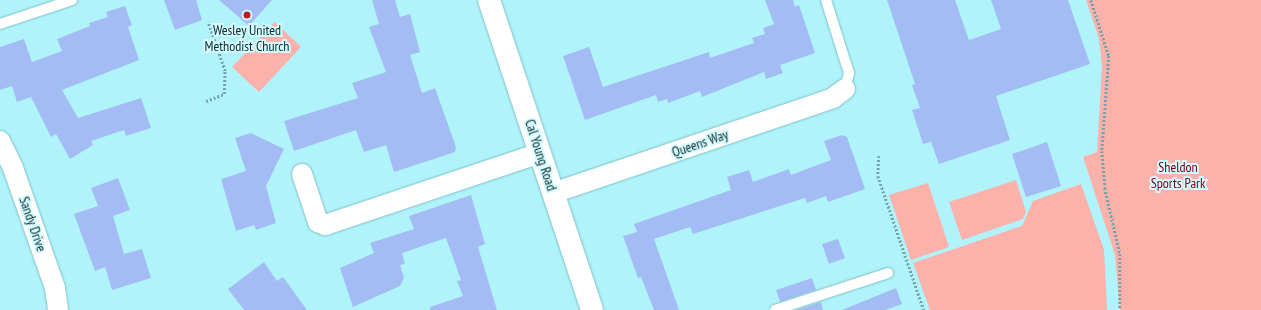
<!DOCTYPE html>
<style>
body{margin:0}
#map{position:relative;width:1261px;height:310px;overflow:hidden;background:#b1f3fa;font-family:"PT Sans Narrow",sans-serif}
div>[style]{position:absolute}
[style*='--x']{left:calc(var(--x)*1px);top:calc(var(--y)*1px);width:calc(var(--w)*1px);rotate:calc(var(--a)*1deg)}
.green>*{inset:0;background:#fbb2ab}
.building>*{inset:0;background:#a3bdf4}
.path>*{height:2.5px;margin-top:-1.25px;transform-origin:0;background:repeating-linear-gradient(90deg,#72a4aa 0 2px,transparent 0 4px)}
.roads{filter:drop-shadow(0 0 1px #80c1c8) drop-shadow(0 0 1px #80c1c8)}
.service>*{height:10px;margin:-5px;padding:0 5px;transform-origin:5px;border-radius:5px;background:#fff}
.minor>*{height:20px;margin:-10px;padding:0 10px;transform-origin:10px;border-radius:10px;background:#fff}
.secondary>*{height:22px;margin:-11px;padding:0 11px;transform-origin:11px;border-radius:11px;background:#fff}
.dots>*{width:11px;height:11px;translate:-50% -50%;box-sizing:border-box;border:2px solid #d4fbff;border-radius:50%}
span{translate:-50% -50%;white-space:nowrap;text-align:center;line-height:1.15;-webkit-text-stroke:4px #d4fbff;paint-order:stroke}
.poi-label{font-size:14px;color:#0f2a2d}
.street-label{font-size:14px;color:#0f2a2d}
.park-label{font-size:14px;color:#6e040e}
</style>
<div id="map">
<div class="green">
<div style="clip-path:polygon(1086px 0,1261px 0,1261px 310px,1120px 310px,1115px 255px,1083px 157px,1097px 152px,1102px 66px,1099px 39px)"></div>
<div style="clip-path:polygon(275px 22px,301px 47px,259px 92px,232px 67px)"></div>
<div style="clip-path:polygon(1016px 180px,1026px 212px,1023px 219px,962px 240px,949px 202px)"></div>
<div style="clip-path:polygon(928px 183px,949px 247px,911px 260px,889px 195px)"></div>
<div style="clip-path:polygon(1081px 184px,1104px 250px,1107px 310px,930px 310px,913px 263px,1022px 226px,1033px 201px)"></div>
</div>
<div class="building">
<div style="clip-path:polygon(164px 0,196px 0,202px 20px,175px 30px)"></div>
<div style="clip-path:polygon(219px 0,272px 0,249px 26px)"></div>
<div style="clip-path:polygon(372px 0,395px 0,400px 17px,410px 14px,420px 52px,410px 55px,422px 93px,435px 88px,456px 147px,455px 152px,394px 172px,386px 145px,364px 152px,356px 130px,294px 151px,284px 121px,358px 98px,352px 83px,386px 72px,369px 27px,379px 24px)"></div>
<div style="clip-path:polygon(765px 0,793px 0,795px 7px,799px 5px,815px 53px,780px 65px,783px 73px,766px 79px,764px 72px,702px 97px,700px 91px,668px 103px,667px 99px,658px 102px,656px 95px,585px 120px,563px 56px,589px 47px,603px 87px,709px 52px,710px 58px,754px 43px,752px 38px,765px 34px,763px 28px,774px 24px)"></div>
<div style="clip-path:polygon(887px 0,955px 0,969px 40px,1001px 29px,991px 0,1068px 0,1090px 64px,996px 96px,1010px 140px,939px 164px,931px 142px,923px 144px,912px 110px,920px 108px,912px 85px,915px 84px)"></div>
<div style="clip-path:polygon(125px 6px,132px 25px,128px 27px,139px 60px,62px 90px,78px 118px,141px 98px,151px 128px,126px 136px,124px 130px,91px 141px,93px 145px,70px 159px,56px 134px,51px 137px,31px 97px,17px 102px,12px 86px,0 90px,0 47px,24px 39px,32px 62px,62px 51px,57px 39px,90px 26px,89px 23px,108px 17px,106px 12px)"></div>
<div style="clip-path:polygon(251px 133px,284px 149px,266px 186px,276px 223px,256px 230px,254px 225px,236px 231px,221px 179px,246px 171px,235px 138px)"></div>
<div style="clip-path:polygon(842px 135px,847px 137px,865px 189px,828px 202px,826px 196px,807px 203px,805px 198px,693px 234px,690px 227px,654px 239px,679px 310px,654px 310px,641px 277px,638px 278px,623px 236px,637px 232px,634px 224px,731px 190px,727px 177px,749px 170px,753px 182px,789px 169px,791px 175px,831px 160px,824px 141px)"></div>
<div style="clip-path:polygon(1047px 142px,1061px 186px,1026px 197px,1012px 154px)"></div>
<div style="clip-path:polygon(118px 178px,130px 210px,113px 216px,124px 254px,142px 249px,151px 278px,112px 290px,105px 267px,95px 271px,74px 214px,98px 206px,91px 188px)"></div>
<div style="clip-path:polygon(471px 195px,485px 244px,478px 247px,497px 310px,430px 310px,430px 307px,463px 296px,457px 281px,461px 280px,446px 238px,402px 253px,405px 264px,400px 265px,404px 278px,400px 286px,353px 307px,340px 268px,374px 253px,370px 243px,414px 229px,409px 216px)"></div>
<div style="clip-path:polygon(838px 239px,845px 258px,829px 264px,822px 244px)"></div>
<div style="clip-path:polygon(264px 262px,277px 281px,283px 277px,307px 310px,244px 310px,228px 289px)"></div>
<div style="clip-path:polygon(812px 278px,816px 290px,780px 302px,776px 290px)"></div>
<div style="clip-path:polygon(896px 288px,902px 304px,885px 310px,842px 310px)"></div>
<div style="clip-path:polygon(821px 302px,823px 310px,796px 310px)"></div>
</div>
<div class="path">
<div style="--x:1091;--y:0;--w:59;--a:72.2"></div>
<div style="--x:1109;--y:56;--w:95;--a:94.2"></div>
<div style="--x:1102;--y:151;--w:37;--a:85"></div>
<div style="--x:1105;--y:188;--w:68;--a:77.2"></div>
<div style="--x:1120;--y:254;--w:56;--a:90"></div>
<div style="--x:206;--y:101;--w:19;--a:-21"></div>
<div style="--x:224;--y:94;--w:23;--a:-88"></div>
<div style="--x:225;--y:71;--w:52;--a:-109.1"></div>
<div style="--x:879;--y:156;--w:20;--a:93"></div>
<div style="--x:878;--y:176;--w:142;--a:71.1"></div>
</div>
<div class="roads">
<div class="service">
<div style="--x:826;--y:0;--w:77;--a:72.5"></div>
<div style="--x:849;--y:73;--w:16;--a:104"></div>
<div style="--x:0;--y:24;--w:76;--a:-18.4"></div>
<div style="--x:775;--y:310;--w:119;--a:-18.1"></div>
</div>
<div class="minor">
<div style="--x:0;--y:141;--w:30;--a:64"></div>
<div style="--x:13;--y:168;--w:127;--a:70.7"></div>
<div style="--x:55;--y:288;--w:22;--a:82"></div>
<div style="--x:302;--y:174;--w:51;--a:71.6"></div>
<div style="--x:318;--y:222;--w:8;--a:23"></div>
<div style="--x:325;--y:225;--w:227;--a:-18.5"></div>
<div style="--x:553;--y:193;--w:296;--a:-18.7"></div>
<div style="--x:833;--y:98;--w:15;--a:-37"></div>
</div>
<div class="secondary">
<div style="--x:489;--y:0;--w:327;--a:71.6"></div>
</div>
</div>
<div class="dots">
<div style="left:247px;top:15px;background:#b11f26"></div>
</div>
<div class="poi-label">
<span style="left:247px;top:38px">Wesley United<br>Methodist Church</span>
</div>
<div class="street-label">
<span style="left:700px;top:143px;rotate:-19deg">Queens Way</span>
<span style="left:541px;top:155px;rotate:72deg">Cal Young Road</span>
<span style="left:33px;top:224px;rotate:71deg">Sandy Drive</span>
</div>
<div class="park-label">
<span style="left:1178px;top:175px">Sheldon<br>Sports Park</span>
</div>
</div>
